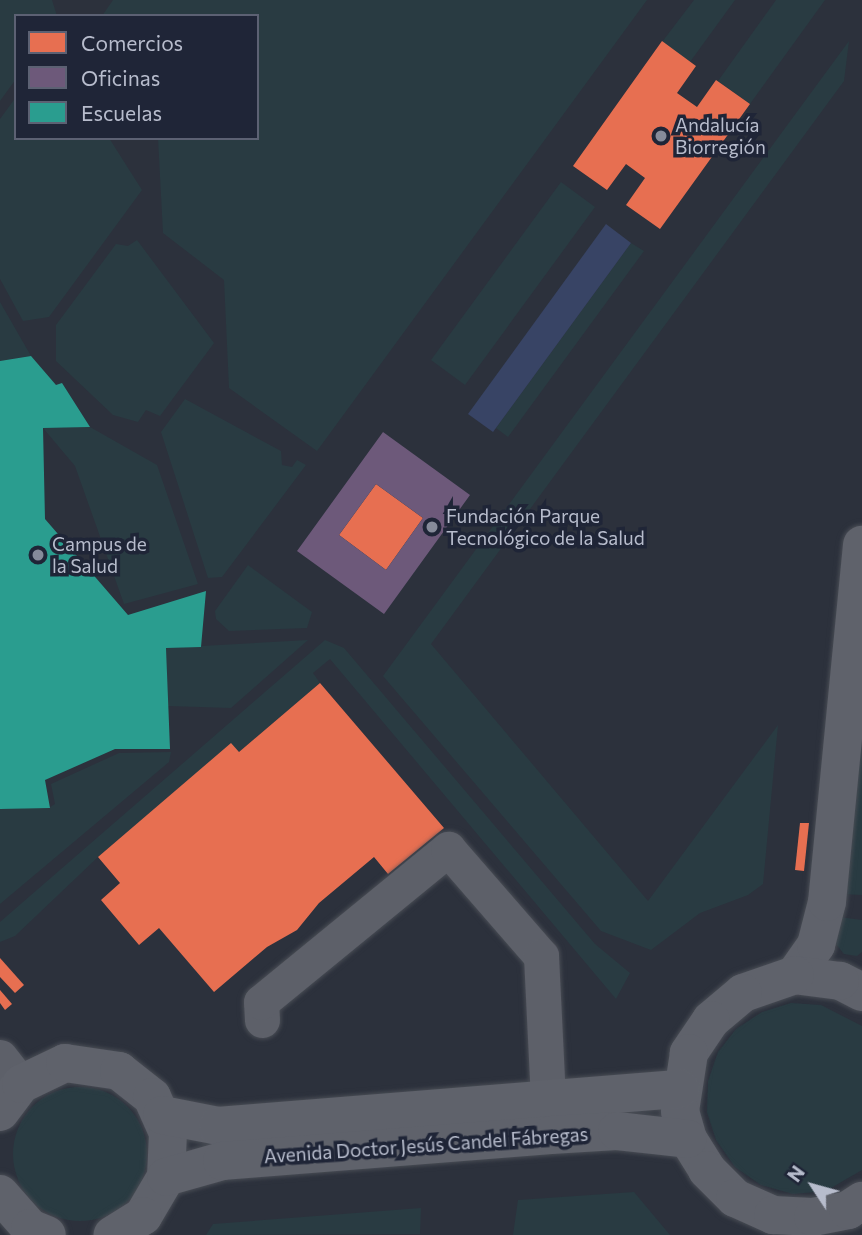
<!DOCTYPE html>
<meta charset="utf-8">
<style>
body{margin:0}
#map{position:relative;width:862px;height:1235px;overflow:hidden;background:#2c313c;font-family:Commissioner,sans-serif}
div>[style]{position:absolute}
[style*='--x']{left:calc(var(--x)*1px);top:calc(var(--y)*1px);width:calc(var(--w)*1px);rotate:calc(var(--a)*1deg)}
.green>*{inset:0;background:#293b42}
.round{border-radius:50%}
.water>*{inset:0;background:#384465}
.shops>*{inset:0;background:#e76f51}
.offices>*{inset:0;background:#6d597a}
.schools>*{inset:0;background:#2a9d8f}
.roads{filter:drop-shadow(0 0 2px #484c54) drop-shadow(0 0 2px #484c54)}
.minor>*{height:35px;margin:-17.5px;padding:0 17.5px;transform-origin:17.5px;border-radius:17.5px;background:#5d6069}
.major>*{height:38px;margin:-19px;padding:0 19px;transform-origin:19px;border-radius:19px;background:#5f626b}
.dots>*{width:19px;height:19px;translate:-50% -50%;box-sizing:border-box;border:4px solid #1f2537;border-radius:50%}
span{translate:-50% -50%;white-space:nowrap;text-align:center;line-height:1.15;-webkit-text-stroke:7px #1f2537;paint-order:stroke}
.poi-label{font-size:19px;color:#b7bccc}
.left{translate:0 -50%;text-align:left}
.street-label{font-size:19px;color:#b7bccc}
.legend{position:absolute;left:14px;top:14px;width:245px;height:126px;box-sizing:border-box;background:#1f2537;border:2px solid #5c6173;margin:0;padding:9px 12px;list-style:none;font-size:21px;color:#b7bccc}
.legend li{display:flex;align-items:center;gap:14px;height:35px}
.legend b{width:35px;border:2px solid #5c6173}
.north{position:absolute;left:778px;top:1151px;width:70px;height:70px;-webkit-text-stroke:5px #1f2537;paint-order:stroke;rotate:306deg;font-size:19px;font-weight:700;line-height:28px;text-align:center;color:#b7bccc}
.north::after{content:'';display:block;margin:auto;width:24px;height:32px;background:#b7bccc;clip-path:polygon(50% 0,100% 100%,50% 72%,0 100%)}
</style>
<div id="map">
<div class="green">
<div style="clip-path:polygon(0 0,52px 0,57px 16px,16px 16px,16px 79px,0 101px)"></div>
<div style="clip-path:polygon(113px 0,647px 0,317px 451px,229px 388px,224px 280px,163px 233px,158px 138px,257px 138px,257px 16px,102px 16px)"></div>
<div style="clip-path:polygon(694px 0,735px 0,690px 62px,662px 42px)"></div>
<div style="clip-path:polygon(776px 0,825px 0,750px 104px,718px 81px)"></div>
<div style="clip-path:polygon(849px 41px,844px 81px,431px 644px,648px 901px,778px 725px,763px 884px,748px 895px,700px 913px,651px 950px,601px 931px,383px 676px)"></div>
<div style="clip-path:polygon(16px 97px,16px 138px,109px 138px,142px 190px,49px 317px,23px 321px,0 279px,0 119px)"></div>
<div style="clip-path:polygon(561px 182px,595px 207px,465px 385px,431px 360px)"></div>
<div style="clip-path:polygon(137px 240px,214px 343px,160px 416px,146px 410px,138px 422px,113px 415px,56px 361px,56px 325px,116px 244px,128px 246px)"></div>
<div style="clip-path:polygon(631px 243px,644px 251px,508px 437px,496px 428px)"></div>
<div style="clip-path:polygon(0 302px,31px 356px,0 361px)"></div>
<div style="clip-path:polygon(185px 399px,281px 451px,282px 465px,292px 467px,297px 460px,306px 465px,222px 577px,208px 578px,161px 432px)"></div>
<div style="clip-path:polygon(90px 427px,157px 465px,198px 584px,124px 604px,75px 466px,43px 428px)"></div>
<div style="clip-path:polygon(248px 565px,312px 612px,307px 628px,229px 631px,216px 619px,215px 611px)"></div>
<div style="clip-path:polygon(308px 640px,231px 708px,168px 706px,166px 648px)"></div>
<div style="clip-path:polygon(325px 640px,344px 648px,595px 944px,630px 973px,616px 999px,330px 659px,313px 673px,320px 683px,239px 752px,231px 744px,98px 857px,15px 936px,0 942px,0 922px)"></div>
<div style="clip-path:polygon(862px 686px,862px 895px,841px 894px)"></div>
<div style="clip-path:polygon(171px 752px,169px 762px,0 904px,0 809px,50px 807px,55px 804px,51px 784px,119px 753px)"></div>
<div style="clip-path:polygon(839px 917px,862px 920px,862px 952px,857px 956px,844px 954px,836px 944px)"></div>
<div style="clip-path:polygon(791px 1003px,821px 1005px,862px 1026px,862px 1170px,826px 1191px,793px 1194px,761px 1185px,735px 1167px,716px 1140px,707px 1112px,708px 1081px,718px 1052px,736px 1029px,762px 1012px)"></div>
<div class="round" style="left:13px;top:1087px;width:134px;height:134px"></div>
<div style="clip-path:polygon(634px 1192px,670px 1235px,513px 1235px,518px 1200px)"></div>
<div style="clip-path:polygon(421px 1208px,420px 1234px,206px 1235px,213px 1224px)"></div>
</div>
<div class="water">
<div style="clip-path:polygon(606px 224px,631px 243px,493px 432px,468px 414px)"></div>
</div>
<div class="shops">
<div style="clip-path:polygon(662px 41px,696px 66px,677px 93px,697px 107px,716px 80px,750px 104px,660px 229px,626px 205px,645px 178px,626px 164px,607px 190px,573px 166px)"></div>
<div style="clip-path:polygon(376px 484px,423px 518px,386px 570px,339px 535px)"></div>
<div style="clip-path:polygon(320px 683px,444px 828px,388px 874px,374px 857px,319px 903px,297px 930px,267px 947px,214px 992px,159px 928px,139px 945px,101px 900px,120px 883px,98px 857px,231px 743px,239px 752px)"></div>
<div style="clip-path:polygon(800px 823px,809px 823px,804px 871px,795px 870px)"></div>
<div style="clip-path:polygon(0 958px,24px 985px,15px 993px,0 977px)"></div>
<div style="clip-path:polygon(0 990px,12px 1004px,5px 1010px,0 1003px)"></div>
</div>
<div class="offices">
<div style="clip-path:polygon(evenodd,383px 432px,470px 495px,384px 614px,297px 551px,383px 432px,376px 484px,423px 518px,386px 570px,339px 535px,376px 484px)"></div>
</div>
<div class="schools">
<div style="clip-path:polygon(31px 356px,56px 385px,62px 383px,90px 427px,43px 428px,45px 519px,128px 615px,206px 591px,201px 647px,166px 648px,170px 749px,115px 749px,45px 780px,50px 808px,0 809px,0 361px)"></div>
</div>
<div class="roads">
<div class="minor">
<div style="--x:262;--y:1020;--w:18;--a:-93"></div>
<div style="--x:261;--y:1002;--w:242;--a:-39.3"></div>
<div style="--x:448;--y:849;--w:142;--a:49"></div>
<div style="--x:541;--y:956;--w:143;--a:87.2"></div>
<div style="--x:0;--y:1057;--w:34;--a:52"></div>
</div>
<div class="major">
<div style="--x:795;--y:975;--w:37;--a:-55"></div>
<div style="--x:816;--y:945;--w:44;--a:-75.7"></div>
<div style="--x:827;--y:902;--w:359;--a:-84.4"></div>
<div style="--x:862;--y:992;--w:25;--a:-153"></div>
<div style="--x:840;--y:981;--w:45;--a:-172.4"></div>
<div style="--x:795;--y:975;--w:55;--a:160.9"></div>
<div style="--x:743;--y:993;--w:42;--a:139.8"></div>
<div style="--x:711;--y:1020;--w:40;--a:124"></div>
<div style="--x:689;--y:1053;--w:59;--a:98.8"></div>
<div style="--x:680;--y:1111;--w:29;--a:74"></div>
<div style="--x:688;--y:1139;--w:36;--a:58"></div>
<div style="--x:707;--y:1170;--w:40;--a:45"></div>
<div style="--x:735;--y:1198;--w:42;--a:24.1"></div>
<div style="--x:773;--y:1215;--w:40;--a:2.9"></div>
<div style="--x:813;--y:1217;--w:36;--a:-11"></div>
<div style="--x:848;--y:1210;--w:17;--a:-33"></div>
<div style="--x:0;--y:1112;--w:35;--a:-53"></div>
<div style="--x:21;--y:1084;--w:49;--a:-25.5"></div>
<div style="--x:65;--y:1063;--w:55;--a:8.4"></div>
<div style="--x:119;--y:1071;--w:42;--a:38.2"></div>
<div style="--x:152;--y:1097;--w:39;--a:66"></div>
<div style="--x:168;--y:1133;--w:44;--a:92.6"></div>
<div style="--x:166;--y:1177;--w:45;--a:120.5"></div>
<div style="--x:143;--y:1216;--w:36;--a:148"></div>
<div style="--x:162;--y:1115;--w:57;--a:11.1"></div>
<div style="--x:218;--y:1126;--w:464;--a:-4.6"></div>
<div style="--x:166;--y:1177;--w:58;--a:-15.9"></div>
<div style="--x:222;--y:1161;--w:330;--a:-4.5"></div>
<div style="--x:551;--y:1135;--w:66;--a:-3.5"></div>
<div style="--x:617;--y:1131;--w:71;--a:6.4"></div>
<div style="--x:0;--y:1194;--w:45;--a:48.6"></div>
<div style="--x:30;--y:1228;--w:18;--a:22"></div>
</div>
</div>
<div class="dots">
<div style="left:661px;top:136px;background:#868b9a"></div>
<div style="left:432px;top:527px;background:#868b9a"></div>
<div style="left:38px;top:555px;background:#868b9a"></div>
</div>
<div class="poi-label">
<span class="left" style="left:675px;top:136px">Andalucía<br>Biorregión</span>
<span class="left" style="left:446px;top:527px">Fundación Parque<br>Tecnológico de la Salud</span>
<span class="left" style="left:52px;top:555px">Campus de<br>la Salud</span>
</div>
<div class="street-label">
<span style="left:426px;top:1145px;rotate:-4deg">Avenida Doctor Jesús Candel Fábregas</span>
</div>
<ul class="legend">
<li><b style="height:19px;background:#e76f51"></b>Comercios</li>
<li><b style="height:19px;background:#6d597a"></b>Oficinas</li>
<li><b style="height:19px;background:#2a9d8f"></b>Escuelas</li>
</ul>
<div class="north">N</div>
</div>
